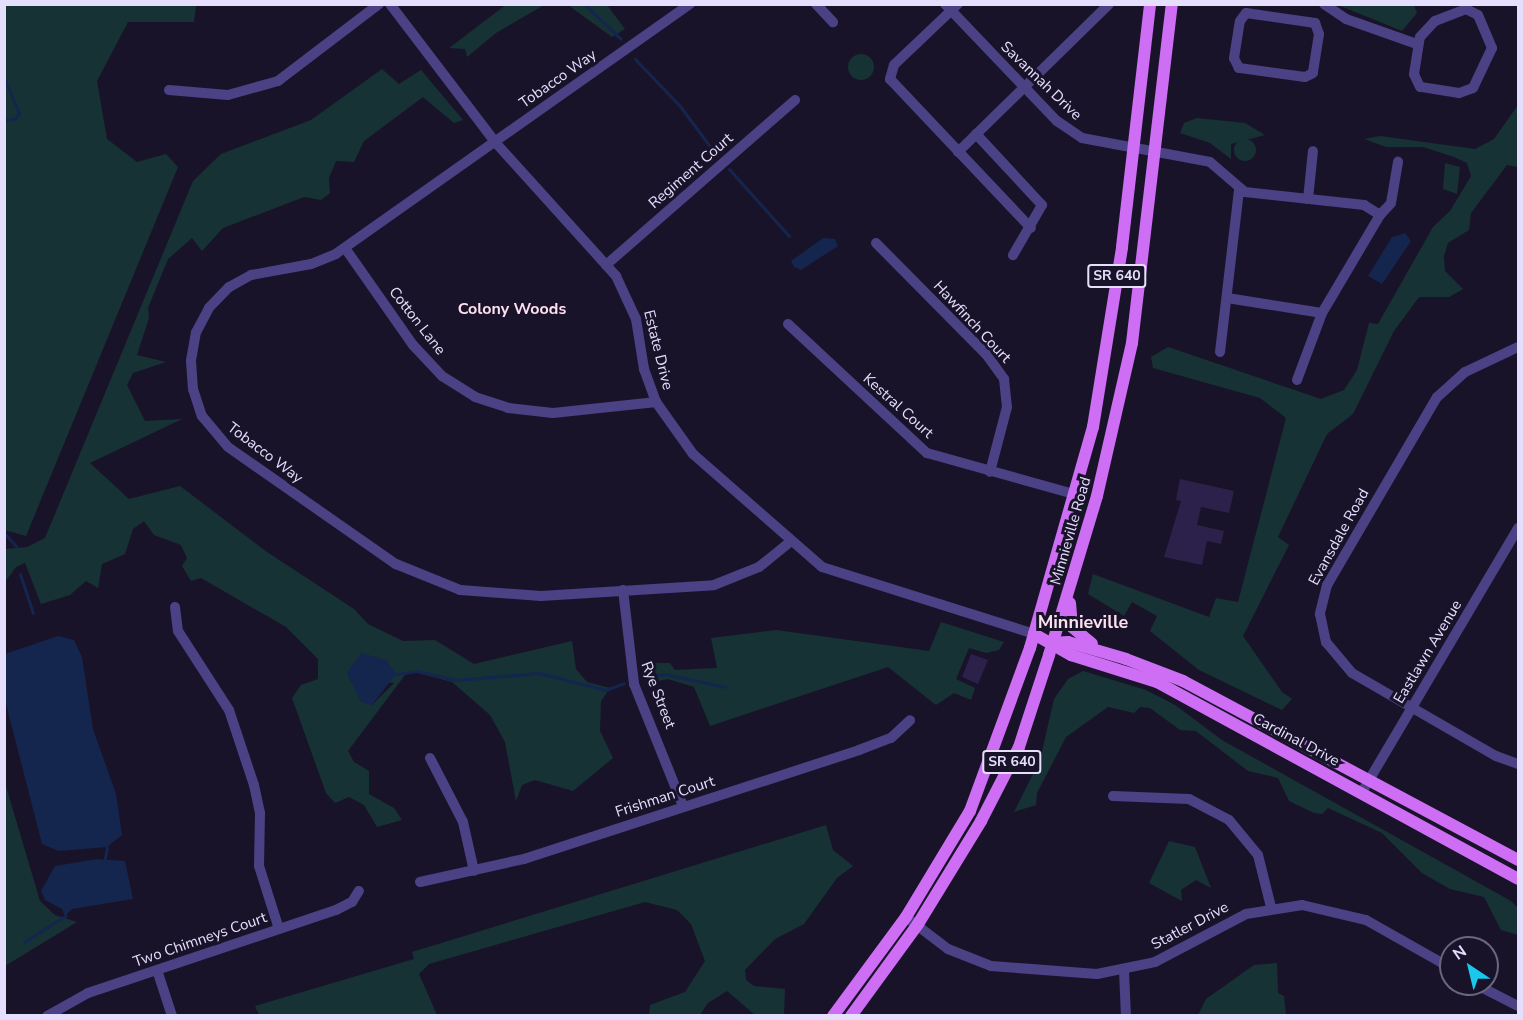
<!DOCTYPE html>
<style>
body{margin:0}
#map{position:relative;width:1523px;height:1020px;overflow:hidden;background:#19132a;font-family:"Nunito Sans",sans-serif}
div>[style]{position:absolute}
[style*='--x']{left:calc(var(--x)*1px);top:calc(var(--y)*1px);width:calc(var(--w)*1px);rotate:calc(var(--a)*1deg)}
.green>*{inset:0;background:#173234}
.round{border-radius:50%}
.water>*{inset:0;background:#14254e}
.stream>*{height:3px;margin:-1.5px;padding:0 1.5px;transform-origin:1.5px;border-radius:1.5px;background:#14254e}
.building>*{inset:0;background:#2c214a}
.minor>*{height:10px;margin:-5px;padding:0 5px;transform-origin:5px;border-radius:5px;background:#4a4285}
.major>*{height:12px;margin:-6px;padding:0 6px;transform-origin:6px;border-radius:6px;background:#cd6ef4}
span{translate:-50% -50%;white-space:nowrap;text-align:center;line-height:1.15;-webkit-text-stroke:6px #19132a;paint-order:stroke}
.shield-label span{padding:2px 4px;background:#19132a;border:2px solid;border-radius:4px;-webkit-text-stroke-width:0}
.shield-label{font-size:14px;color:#e5dffd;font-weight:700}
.street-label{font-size:15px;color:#e5dffd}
.neighbourhood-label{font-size:16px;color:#fde1f0;font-weight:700}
.quarter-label{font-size:18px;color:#fde1f0;font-weight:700}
.frame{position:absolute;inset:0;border:6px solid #e5dffd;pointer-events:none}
.north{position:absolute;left:1439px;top:936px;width:60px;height:60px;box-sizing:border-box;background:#19132a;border:2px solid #6b657e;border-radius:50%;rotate:325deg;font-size:16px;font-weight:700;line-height:24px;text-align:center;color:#e5dffd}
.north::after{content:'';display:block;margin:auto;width:21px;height:27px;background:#1ac7ed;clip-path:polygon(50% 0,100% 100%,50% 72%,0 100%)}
</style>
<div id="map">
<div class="green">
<div style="clip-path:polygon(507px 4px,544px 5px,496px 33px,467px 57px,465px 49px,449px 48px)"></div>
<div style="clip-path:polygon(4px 5px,196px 5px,194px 22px,128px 22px,97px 81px,107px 139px,137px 162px,166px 154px,178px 167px,26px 536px,4px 530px)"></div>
<div style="clip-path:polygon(568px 5px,607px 5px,625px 29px,612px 37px)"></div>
<div style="clip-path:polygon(1338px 5px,1414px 5px,1417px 13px,1402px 31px)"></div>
<div class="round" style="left:848px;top:54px;width:26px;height:26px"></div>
<div style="clip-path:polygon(evenodd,382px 69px,399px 84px,421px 70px,463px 120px,454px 123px,423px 97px,364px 141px,354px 162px,336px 161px,329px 178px,330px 193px,321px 200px,304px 197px,223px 228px,202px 251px,192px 238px,168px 259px,148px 308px,149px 318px,137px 355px,166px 362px,133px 373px,127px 385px,145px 421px,182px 419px,90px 463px,129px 499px,180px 486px,267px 552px,354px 609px,368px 624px,403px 641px,435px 640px,474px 664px,572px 641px,576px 669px,587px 682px,610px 688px,601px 701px,600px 731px,613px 758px,573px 791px,535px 780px,522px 785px,516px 801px,505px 742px,490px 715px,452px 682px,414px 672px,405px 675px,348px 751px,354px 762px,369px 771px,369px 794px,394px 808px,402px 820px,377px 827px,364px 805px,349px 797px,335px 803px,326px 793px,292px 698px,301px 685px,318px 679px,318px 659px,286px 627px,201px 578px,191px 581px,182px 566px,187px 558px,181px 545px,154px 535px,144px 521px,133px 529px,125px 554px,102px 564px,98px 588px,86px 581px,70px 595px,41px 604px,25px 563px,16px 567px,5px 582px,5px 549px,27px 547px,45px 538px,193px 181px,221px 154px,311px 120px,382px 69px,349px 679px,394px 683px,372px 705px,349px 679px)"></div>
<div style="clip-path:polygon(1518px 105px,1518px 167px,1507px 165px,1471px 213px,1469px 230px,1448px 243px,1444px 256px,1445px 271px,1463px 289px,1449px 297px,1419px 297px,1394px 331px,1353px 414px,1327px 434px,1278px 537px,1289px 545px,1243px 636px,1282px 692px,1292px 699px,1282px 710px,1199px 670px,1150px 631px,1157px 616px,1132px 602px,1124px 616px,1088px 594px,1093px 574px,1209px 617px,1216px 598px,1238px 602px,1286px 418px,1260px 398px,1153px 368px,1151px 357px,1168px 347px,1321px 399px,1344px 390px,1357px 370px,1369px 323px,1378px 324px,1433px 227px,1450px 211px,1471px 176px,1467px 163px,1454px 157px,1423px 147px,1386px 147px,1364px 139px,1380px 136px,1475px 149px,1494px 139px)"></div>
<div style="clip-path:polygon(1197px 118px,1245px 123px,1265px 135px,1231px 144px,1231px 159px,1210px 143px,1180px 133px,1184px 123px)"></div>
<div class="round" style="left:1234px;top:139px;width:22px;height:22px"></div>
<div style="clip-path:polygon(1445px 163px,1460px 167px,1457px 194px,1443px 189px)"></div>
<div style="clip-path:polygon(941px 622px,1004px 642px,999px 650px,986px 653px,969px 648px,956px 679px,975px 688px,971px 700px,954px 693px,936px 705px,888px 667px,710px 726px,694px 687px,668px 679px,649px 683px,652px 667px,643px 663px,670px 663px,675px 670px,717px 668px,711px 638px,776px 630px,929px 651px)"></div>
<div style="clip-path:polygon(1083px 671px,1146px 690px,1175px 705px,1222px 740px,1511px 901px,1518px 908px,1518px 935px,1501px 930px,1484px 897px,1450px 889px,1422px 873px,1382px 833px,1328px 808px,1322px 814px,1314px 813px,1289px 801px,1278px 778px,1248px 771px,1196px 731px,1180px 730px,1150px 708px,1140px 707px,1134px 713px,1108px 707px,1066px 737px,1037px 793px,1036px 805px,1014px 812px,1040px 760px,1054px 699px,1068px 679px)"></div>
<div style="clip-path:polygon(5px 783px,40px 901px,55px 915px,77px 922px,5px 966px)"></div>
<div style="clip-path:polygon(826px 825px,833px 850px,853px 866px,837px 878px,804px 924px,775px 939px,745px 970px,746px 980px,754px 986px,785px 989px,784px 1015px,755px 1015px,727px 991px,708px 1003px,700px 1015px,649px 1015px,650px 1005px,685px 992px,705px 961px,691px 924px,677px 910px,645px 902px,429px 964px,419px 974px,437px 1015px,259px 1015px,255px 1006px,414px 959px,412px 952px)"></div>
<div style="clip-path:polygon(1169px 841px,1195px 847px,1211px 888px,1196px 880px,1181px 890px,1182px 901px,1149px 883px)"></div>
<div style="clip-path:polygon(1277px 963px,1278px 993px,1284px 996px,1286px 1015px,1198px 1015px,1206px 999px,1254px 965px)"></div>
</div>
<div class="water">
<div style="clip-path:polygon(1405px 233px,1411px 241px,1382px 284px,1368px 276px,1392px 237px)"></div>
<div style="clip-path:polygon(823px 238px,835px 239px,838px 246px,801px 270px,794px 267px,791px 261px)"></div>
<div style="clip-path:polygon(58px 636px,74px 640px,82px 657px,93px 729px,116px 794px,122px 835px,107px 847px,59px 851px,42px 844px,5px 700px,5px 654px)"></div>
<div style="clip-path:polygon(361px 653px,386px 660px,396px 674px,372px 705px,361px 702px,347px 673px)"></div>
<div style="clip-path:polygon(97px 859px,125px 861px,133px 899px,72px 909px,65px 916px,62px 909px,45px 900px,41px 891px,55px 866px)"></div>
</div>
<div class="stream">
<div style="--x:584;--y:4;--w:50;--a:43.4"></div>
<div style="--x:635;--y:59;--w:65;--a:46.2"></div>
<div style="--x:680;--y:106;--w:62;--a:53.5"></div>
<div style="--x:4;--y:78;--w:38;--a:67"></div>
<div style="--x:19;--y:113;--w:7;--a:124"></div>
<div style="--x:15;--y:119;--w:11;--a:175"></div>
<div style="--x:729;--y:169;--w:90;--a:48.2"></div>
<div style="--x:4;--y:533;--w:18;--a:47"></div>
<div style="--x:20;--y:574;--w:41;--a:71.6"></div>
<div style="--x:396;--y:674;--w:21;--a:-8"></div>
<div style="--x:417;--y:671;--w:40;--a:13"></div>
<div style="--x:456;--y:680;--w:83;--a:-4.8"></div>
<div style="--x:539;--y:673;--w:69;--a:14.2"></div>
<div style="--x:606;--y:690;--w:19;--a:-21"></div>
<div style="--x:645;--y:676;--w:19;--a:-6"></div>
<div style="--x:664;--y:674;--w:63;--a:11.8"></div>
<div style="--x:104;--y:863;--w:16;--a:-79"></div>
<div style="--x:24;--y:942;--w:49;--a:-32.4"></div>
</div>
<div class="building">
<div style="clip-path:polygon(1180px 479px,1234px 491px,1229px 513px,1201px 507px,1197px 525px,1224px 531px,1221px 544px,1207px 541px,1202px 565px,1164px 557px,1181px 501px,1176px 500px)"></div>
<div style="clip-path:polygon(971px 654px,988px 660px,978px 684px,962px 677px)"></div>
</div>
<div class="minor">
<div style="--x:390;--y:4;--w:173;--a:52.7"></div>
<div style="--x:495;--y:142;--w:181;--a:47.9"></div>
<div style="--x:616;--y:276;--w:47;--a:65.1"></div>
<div style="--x:636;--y:319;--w:51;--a:80.9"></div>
<div style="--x:644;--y:369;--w:35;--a:70"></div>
<div style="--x:656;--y:402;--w:64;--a:54.6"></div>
<div style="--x:693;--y:454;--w:171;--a:41.2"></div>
<div style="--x:822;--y:567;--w:222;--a:17.5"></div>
<div style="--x:690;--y:4;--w:433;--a:144.8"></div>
<div style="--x:336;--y:254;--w:27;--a:158"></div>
<div style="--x:311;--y:264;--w:61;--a:169.6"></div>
<div style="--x:251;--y:275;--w:25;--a:151"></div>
<div style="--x:229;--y:287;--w:29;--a:134"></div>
<div style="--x:209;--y:308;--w:27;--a:118"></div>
<div style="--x:196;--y:332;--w:29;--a:100"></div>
<div style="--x:191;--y:361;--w:28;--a:86"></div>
<div style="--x:193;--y:389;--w:28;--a:72"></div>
<div style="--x:202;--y:416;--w:40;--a:50"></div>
<div style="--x:228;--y:447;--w:205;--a:34.9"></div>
<div style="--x:396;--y:564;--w:69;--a:22.1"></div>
<div style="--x:460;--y:590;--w:81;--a:4.2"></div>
<div style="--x:541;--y:596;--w:173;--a:-3.6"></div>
<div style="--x:714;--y:585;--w:48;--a:-21.8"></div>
<div style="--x:759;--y:567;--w:38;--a:-39"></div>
<div style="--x:816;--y:4;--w:25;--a:47"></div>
<div style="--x:945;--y:4;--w:162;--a:46.3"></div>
<div style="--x:1057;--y:121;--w:30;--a:34"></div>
<div style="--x:1082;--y:138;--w:130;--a:10.6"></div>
<div style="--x:1210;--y:162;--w:46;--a:40.6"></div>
<div style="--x:1245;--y:192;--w:120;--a:6.2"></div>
<div style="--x:1364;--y:205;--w:19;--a:32"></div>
<div style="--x:1380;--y:215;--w:114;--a:120.6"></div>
<div style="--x:1322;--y:313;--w:96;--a:-171"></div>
<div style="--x:958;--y:4;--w:88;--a:136.4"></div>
<div style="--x:894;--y:65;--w:15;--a:106"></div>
<div style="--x:890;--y:79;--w:205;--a:46.6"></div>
<div style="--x:1324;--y:4;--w:27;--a:34"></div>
<div style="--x:1346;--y:19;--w:75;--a:19.4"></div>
<div style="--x:1466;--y:9;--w:13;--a:27"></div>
<div style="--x:1478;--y:15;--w:36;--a:67"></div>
<div style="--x:1492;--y:48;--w:44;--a:115.4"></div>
<div style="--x:1473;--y:88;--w:15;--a:160"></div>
<div style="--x:1459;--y:93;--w:39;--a:-171"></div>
<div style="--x:1420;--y:87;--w:14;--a:-115"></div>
<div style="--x:1414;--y:74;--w:37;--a:-81"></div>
<div style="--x:1420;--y:37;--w:22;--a:-47"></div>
<div style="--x:1435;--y:21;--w:33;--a:-21"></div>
<div style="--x:1246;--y:13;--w:70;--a:8.2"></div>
<div style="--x:1315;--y:23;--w:12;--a:70"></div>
<div style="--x:1319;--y:34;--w:39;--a:99"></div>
<div style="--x:1313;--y:73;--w:9;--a:153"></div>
<div style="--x:1305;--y:77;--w:67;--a:-172.2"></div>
<div style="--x:1239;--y:68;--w:11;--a:-117"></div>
<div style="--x:1234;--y:58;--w:37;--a:-81"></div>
<div style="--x:1240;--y:21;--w:10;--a:-53"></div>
<div style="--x:169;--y:90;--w:59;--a:4.8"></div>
<div style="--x:228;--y:95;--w:52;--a:-15.6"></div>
<div style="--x:278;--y:81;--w:127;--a:-37.3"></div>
<div style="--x:976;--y:134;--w:97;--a:47.1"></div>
<div style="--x:1042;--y:205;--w:58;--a:120.1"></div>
<div style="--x:958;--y:152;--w:211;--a:-44.4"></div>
<div style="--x:1308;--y:199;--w:48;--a:-84.1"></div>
<div style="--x:1380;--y:215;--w:16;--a:-47"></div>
<div style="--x:1391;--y:203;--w:42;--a:-80.3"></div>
<div style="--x:876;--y:243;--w:156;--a:45.3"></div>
<div style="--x:986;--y:354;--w:31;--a:54"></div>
<div style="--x:1004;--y:379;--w:28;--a:84"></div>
<div style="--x:1007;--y:407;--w:67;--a:104.7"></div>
<div style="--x:345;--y:248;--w:118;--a:55"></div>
<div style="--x:413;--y:345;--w:42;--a:46.9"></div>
<div style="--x:442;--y:376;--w:39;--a:32"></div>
<div style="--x:475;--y:397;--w:35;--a:18"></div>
<div style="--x:508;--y:408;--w:45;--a:6.3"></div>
<div style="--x:553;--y:413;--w:104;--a:-6.1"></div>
<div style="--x:606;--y:265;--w:251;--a:-41.1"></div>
<div style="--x:788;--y:324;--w:190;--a:42.9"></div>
<div style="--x:927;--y:453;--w:156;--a:15.6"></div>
<div style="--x:1518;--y:347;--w:59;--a:154.7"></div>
<div style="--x:1465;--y:372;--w:38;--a:138"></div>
<div style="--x:1437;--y:397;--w:218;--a:120.3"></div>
<div style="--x:1327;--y:585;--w:30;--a:104"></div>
<div style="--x:1320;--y:614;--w:29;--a:78"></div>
<div style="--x:1326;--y:642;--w:40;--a:50"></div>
<div style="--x:1352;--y:673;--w:166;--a:30"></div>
<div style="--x:1496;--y:756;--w:23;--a:20"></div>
<div style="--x:1220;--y:352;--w:163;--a:-83.3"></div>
<div style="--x:1297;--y:380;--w:72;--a:-69.5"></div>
<div style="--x:623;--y:590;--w:95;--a:83.3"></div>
<div style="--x:634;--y:684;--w:131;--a:68.1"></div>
<div style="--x:175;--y:607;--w:24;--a:83"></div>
<div style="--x:178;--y:631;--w:94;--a:57.2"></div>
<div style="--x:229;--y:710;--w:79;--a:71.6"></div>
<div style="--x:254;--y:785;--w:29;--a:78"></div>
<div style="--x:260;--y:813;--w:53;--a:91.1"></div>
<div style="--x:259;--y:866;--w:66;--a:72.4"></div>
<div style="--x:430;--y:758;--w:72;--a:62.7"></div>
<div style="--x:463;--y:822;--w:50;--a:77.3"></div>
<div style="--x:1362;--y:792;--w:307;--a:-59.4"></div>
<div style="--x:1113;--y:796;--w:76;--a:2.3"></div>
<div style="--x:1189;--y:799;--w:45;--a:27.7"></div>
<div style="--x:1229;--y:820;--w:45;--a:50.4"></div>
<div style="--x:1258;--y:855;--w:54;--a:76"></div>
<div style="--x:420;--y:882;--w:107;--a:-12.5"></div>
<div style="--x:524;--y:859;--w:352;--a:-18"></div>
<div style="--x:859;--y:750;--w:34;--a:-21"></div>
<div style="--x:891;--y:738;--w:26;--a:-43"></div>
<div style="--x:906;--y:917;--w:53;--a:37.3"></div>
<div style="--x:948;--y:949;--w:46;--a:21.6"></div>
<div style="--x:991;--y:966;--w:106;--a:4.3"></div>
<div style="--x:1097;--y:974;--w:59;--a:-11.7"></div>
<div style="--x:1155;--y:962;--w:103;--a:-27.8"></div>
<div style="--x:1246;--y:914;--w:57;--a:-9.1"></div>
<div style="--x:1302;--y:905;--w:66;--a:13.2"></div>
<div style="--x:1366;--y:920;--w:98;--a:29.5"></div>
<div style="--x:157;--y:970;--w:48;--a:71.9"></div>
<div style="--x:1124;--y:971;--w:45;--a:87.5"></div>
<div style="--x:1475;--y:984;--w:48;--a:27.1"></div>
<div style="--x:47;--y:1016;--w:47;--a:-29.3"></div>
<div style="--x:88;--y:993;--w:262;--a:-18.5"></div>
<div style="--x:336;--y:910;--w:18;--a:-27"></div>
<div style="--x:352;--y:902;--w:13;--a:-58"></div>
</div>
<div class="major">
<div style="--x:1070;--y:603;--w:24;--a:85"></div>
<div style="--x:1072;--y:627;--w:26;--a:40"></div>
<div style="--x:1034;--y:634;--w:43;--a:29.6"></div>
<div style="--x:1071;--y:655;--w:90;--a:17.4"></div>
<div style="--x:1157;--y:682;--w:411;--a:28.6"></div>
<div style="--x:1053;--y:643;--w:15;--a:-4"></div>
<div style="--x:1068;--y:642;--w:60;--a:16.3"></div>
<div style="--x:1126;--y:659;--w:61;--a:21.1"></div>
<div style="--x:1183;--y:681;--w:380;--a:28.1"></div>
<div style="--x:833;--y:1016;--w:123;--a:-53.6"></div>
<div style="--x:906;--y:917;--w:124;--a:-58.9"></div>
<div style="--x:970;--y:811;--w:174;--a:-69.8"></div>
<div style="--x:1030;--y:648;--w:230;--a:-74.1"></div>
<div style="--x:1093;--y:427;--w:182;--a:-80.8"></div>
<div style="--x:1122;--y:247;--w:245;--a:-83.4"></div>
<div style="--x:851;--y:1016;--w:114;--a:-53.9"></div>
<div style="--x:918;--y:924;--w:121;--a:-58.5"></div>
<div style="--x:981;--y:821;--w:83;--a:-62.8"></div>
<div style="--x:1019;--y:747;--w:97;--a:-71.9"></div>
<div style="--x:1049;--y:655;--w:166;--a:-73.2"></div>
<div style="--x:1097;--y:496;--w:157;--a:-77.1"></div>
<div style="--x:1132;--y:343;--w:341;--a:-83.3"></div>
</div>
<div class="shield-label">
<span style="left:1117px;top:276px">SR 640</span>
<span style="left:1012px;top:762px">SR 640</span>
</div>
<div class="street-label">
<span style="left:558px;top:79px;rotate:-35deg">Tobacco Way</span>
<span style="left:1041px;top:81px;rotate:44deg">Savannah Drive</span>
<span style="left:691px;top:171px;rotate:-41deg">Regiment Court</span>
<span style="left:417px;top:321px;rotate:52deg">Cotton Lane</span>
<span style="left:972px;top:322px;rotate:47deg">Hawfinch Court</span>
<span style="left:658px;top:350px;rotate:76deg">Estate Drive</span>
<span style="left:898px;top:406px;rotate:42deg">Kestral Court</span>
<span style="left:265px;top:453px;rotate:37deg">Tobacco Way</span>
<span style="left:1071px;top:531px;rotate:-74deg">Minnieville Road</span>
<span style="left:1339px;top:537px;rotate:-61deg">Evansdale Road</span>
<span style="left:1428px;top:652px;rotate:-59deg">Eastlawn Avenue</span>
<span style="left:658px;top:695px;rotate:69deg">Rye Street</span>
<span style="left:1296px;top:740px;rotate:28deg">Cardinal Drive</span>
<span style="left:665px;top:797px;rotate:-18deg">Frishman Court</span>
<span style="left:1190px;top:926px;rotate:-28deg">Statler Drive</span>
<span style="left:200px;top:940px;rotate:-19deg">Two Chimneys Court</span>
</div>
<div class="neighbourhood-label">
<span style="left:512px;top:309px">Colony Woods</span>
</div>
<div class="quarter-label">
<span style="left:1083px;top:622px">Minnieville</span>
</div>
<div class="frame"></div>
<div class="north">N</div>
</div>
